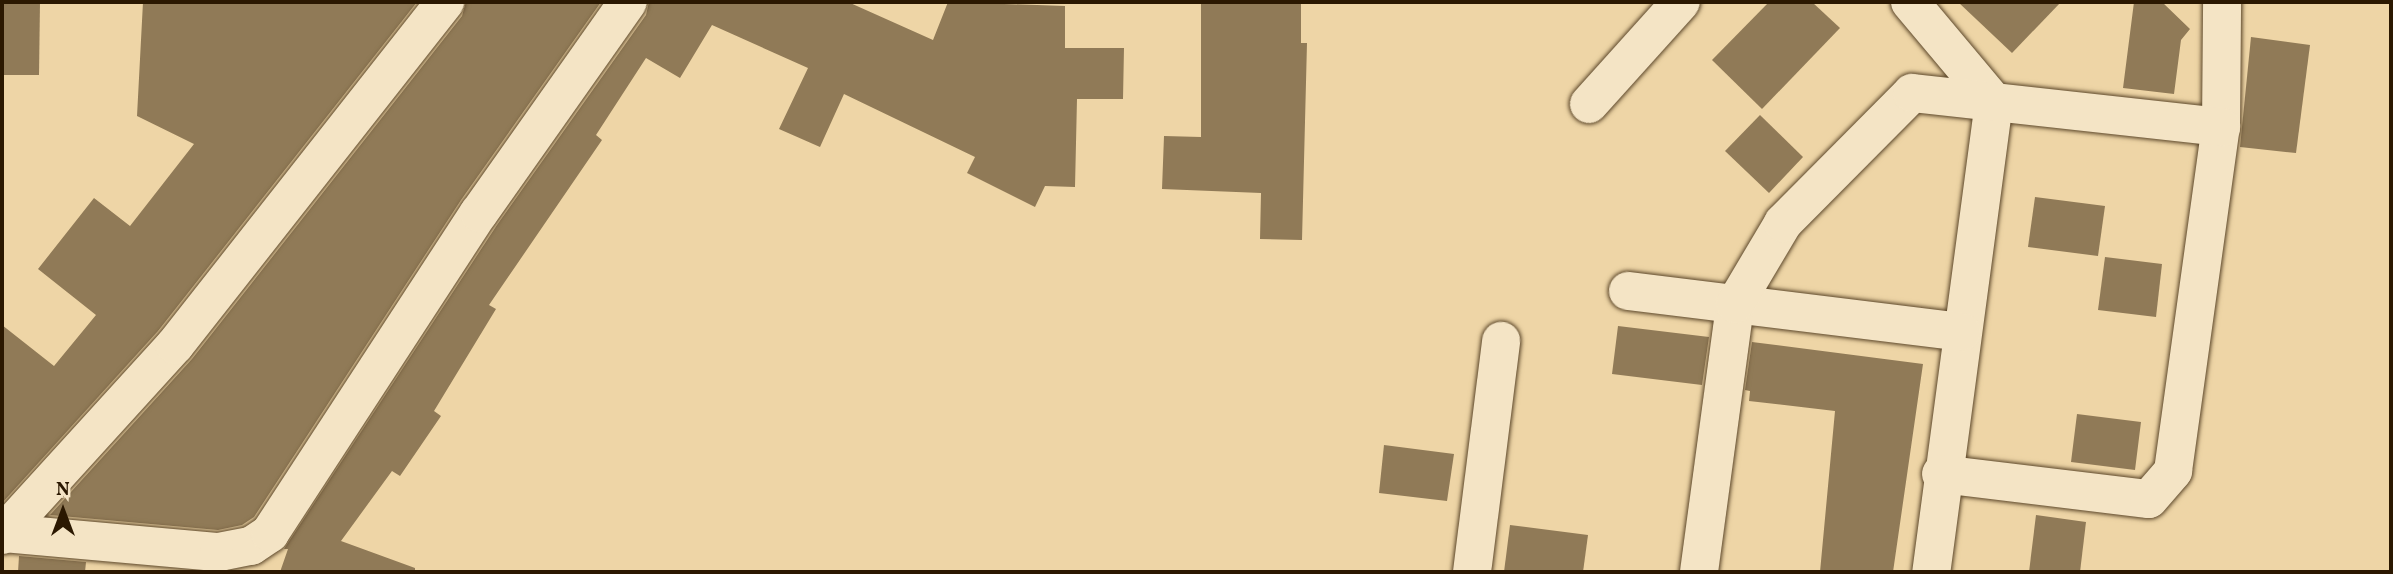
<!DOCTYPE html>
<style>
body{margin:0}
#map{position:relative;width:2393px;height:574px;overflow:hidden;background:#eed5a6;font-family:Vollkorn,serif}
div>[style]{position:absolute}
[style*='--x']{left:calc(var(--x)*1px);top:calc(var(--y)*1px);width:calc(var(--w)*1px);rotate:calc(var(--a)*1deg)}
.building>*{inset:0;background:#907a57}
.roads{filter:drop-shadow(0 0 2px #5c472a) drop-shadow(0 0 2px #5c472a)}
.minor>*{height:38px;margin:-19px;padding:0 19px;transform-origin:19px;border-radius:19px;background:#f4e4c5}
span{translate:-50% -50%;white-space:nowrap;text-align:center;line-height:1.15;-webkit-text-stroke:6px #f4e4c5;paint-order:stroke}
.frame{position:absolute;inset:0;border:4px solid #2b1801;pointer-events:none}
.north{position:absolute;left:28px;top:476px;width:70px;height:70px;-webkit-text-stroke:5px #f4e4c5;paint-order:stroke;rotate:0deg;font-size:19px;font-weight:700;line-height:28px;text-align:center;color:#2b1801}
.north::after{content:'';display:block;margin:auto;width:24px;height:32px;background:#2b1801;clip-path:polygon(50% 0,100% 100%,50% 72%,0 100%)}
</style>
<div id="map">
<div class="building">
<div style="clip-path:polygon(2px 2px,40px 2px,39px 75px,2px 75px)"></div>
<div style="clip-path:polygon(143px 2px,417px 2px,158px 331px,2px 503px,2px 325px,54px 366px,96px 315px,38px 269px,94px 198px,130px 226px,194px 144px,137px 116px)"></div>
<div style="clip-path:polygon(466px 2px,601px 2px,461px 200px,254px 517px,242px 525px,218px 530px,50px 515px,192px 359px,462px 16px)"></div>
<div style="clip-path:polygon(649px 2px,848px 2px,933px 40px,948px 2px,1065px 6px,1065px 48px,1124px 48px,1123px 99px,1077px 99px,1075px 187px,1045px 186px,1035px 207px,967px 173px,975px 157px,844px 94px,820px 147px,779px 129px,808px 68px,712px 25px,680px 78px,646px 58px,596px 135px,602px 140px,489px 305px,496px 309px,434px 411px,441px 416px,400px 476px,392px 471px,341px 541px,415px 568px,415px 572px,280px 572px,288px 549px,284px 549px,497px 225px,646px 15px)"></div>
<div style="clip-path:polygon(1201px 2px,1301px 2px,1301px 43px,1307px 43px,1302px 240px,1260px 239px,1261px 193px,1162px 189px,1164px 136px,1201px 137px)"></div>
<div style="clip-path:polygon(1769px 2px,1812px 2px,1840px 28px,1762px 109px,1712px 60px)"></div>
<div style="clip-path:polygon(1958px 2px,2061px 2px,2012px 53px)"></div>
<div style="clip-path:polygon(2134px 2px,2162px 2px,2190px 29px,2181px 40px,2174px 94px,2123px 88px)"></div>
<div style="clip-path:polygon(2251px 37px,2310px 45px,2296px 153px,2240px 147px)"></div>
<div style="clip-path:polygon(1760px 115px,1803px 157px,1769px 193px,1725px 151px)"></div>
<div style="clip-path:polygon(2035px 197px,2105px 206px,2098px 256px,2028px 247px)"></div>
<div style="clip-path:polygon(2105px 257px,2162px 264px,2156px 317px,2098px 310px)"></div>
<div style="clip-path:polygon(1618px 326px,1709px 337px,1702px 385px,1612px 374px)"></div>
<div style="clip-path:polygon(1752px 342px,1923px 364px,1893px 572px,1820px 572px,1835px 411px,1749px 401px,1750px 391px,1745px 390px)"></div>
<div style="clip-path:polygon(2077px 414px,2141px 422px,2135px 470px,2071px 462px)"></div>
<div style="clip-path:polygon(1384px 445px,1454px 454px,1447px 501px,1379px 493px)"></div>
<div style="clip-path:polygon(2036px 515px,2086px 522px,2080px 572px,2029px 572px)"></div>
<div style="clip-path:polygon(1510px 525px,1588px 535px,1583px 572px,1504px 572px)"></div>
<div style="clip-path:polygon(19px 556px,86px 562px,85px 572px,18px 572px)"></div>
</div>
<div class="roads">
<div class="minor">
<div style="--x:1910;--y:2;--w:131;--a:50"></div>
<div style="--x:1994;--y:102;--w:474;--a:97.6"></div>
<div style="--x:1589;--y:104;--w:137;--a:-48"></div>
<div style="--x:1628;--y:291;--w:336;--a:7"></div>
<div style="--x:1941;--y:474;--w:209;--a:6.9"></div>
<div style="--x:2149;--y:499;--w:37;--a:-49"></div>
<div style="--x:2173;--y:471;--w:347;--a:-82.1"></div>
<div style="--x:2221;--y:127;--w:125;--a:-89.5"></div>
<div style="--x:4;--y:533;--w:216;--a:5.1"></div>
<div style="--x:219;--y:552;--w:33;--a:-11"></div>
<div style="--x:251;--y:546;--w:23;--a:-34"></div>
<div style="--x:270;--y:533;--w:382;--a:-56.9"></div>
<div style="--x:479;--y:213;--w:258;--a:-54.8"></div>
<div style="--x:2;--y:535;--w:257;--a:-47.7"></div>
<div style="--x:175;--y:345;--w:437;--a:-51.8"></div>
<div style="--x:1472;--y:572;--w:233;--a:-82.8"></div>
<div style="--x:1699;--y:572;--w:270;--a:-82.3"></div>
<div style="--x:1735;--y:304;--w:94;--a:-59.3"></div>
<div style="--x:1783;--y:223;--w:183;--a:-45.2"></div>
<div style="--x:1912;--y:93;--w:311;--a:6.3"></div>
</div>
</div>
<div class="frame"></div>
<div class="north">N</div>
</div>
